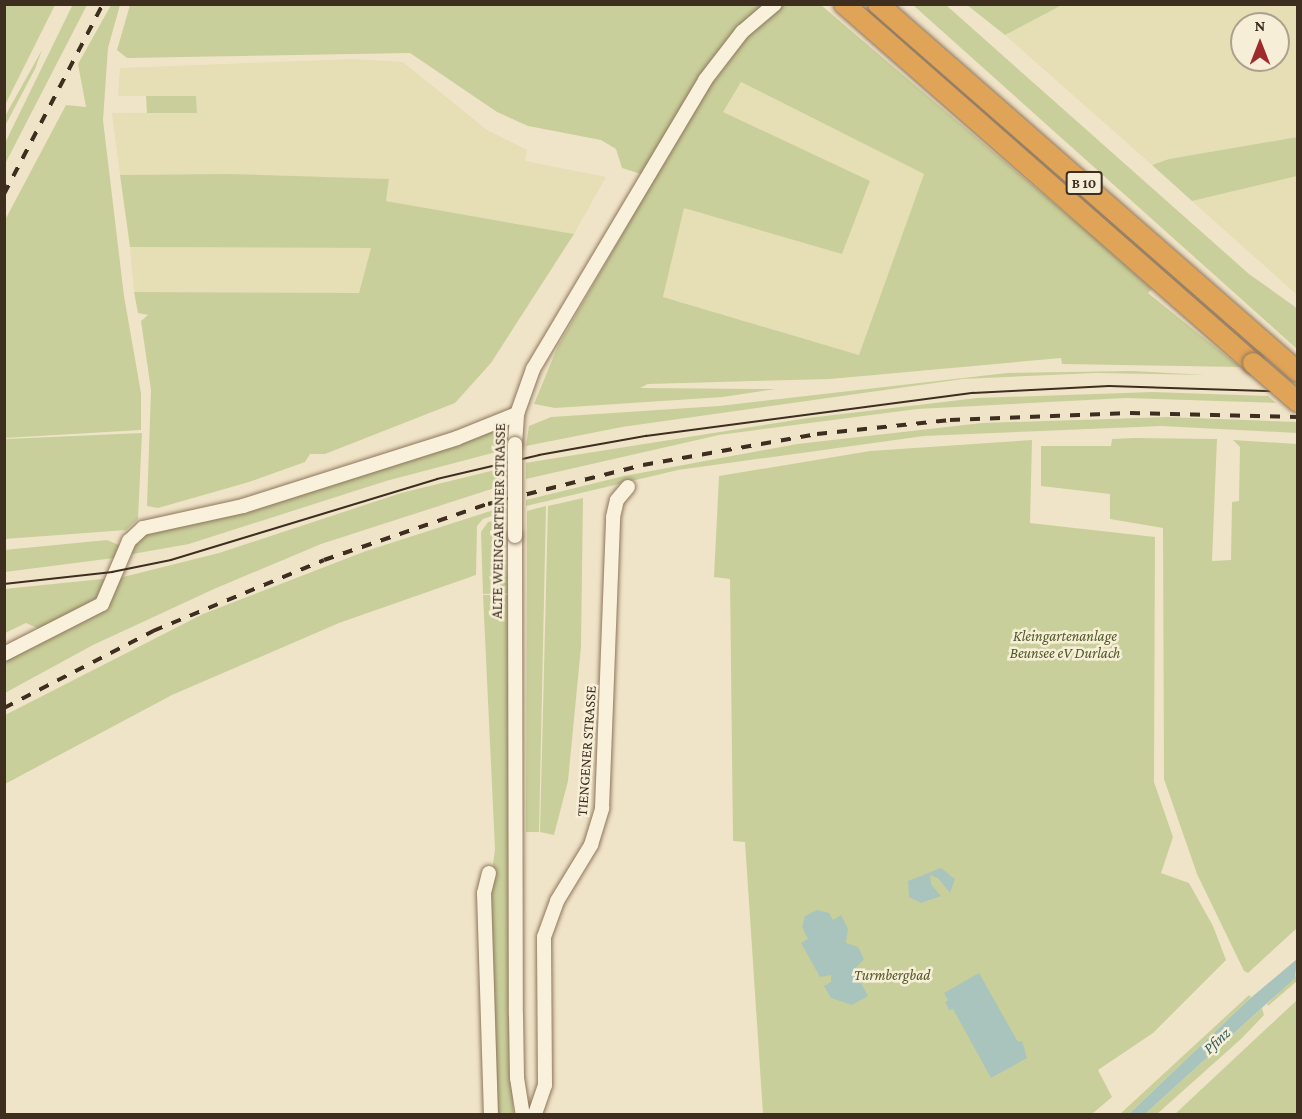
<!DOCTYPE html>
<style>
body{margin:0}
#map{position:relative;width:1302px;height:1119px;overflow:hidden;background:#f0e4c8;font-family:"Crimson Pro",serif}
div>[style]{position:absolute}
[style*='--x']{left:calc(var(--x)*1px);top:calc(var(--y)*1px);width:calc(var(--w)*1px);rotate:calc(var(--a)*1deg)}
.farmland>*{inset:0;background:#e6deb5}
.green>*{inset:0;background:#c9cf9b}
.water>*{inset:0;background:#a9c4bc}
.roads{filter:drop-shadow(0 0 2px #8d765c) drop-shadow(0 0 2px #8d765c)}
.minor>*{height:14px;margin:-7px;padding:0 7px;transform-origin:7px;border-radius:7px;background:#faf1dc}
.highway>*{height:20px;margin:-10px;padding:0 10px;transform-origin:10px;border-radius:10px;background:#e0a458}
.tram>*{height:1.5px;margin:-0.75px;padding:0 0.75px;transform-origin:0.75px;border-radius:0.75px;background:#3d2e20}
.rail>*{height:4px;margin-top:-2px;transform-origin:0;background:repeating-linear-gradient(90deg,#3d2e20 0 10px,transparent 0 20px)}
.bridges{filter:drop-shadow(0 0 2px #8d765c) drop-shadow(0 0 2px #8d765c)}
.minor-bridge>*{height:14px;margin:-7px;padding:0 7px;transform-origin:7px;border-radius:7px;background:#faf1dc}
.highway-bridge>*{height:20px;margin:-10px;padding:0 10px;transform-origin:10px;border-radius:10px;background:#e0a458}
span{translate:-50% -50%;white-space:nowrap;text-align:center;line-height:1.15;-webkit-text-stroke:5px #f7eed8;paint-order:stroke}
.shield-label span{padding:2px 4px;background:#f7eed8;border:2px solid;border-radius:4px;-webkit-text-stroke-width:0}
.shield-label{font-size:14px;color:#3d2e20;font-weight:700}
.street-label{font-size:15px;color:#3d2e20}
.park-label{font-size:15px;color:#4d5a26;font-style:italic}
.water-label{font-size:16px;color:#2f5d5a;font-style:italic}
.frame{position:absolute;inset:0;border:6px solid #3d2e20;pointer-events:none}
.north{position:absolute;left:1230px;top:12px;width:60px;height:60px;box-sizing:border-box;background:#f7eed8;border:2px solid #ada18e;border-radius:50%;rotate:0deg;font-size:16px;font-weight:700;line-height:24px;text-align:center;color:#3d2e20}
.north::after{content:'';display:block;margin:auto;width:21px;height:27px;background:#9e2a2b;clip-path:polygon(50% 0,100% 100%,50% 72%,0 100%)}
</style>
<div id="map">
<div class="farmland">
<div style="clip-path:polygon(evenodd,1062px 5px,1297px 5px,1297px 137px,1169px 159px,1152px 165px,1005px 35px,1062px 5px,1242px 24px,1278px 24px,1278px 60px,1242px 60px,1242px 24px)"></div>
<div style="clip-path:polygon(353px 59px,403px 62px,487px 130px,527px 150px,525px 161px,606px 177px,574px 234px,386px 201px,389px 179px,120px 175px,112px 113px,197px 112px,196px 96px,118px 96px,120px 68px)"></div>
<div style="clip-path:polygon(741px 82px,924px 174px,859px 355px,663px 297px,684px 207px,842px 254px,870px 182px,722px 112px)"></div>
<div style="clip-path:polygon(1297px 176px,1297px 295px,1192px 201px)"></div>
<div style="clip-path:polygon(130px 247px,371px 248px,359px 293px,134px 292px)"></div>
</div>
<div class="green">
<div style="clip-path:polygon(73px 4px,87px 5px,5px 164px,5px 143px)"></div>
<div style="clip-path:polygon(4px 5px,55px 5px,5px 105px,4px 105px)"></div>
<div style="clip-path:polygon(111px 5px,120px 5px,108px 48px,103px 120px,124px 296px,141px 393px,141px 430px,5px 438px,5px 220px,66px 105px,86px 107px,78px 64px)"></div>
<div style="clip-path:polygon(130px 5px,764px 5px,743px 22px,710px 61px,641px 174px,622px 168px,616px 149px,601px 140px,528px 126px,497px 112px,410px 53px,127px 58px,117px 50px)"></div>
<div style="clip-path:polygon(evenodd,782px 5px,821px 5px,1100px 243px,1152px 289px,1148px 293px,1240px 367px,1062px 364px,1061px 358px,830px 379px,648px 384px,640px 388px,776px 389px,723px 397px,555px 408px,534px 404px,558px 346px,700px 99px,755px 27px,782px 5px,741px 82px,924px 174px,859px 355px,663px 297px,684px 208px,842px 254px,870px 181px,723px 112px,741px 82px)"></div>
<div style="clip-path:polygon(913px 5px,946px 5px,1249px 274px,1294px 306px,1297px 309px,1297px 349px)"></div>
<div style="clip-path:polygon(967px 5px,1062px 5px,1005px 35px)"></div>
<div style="clip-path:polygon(42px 50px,35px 69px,5px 126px,5px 116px)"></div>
<div style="clip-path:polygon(146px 96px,196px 96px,197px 113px,147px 113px)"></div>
<div style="clip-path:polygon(1297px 137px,1297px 176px,1192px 201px,1152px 165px,1169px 159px)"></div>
<div style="clip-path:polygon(228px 174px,389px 179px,386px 201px,574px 234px,491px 363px,455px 403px,325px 454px,310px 454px,305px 462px,249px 482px,158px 508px,147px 506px,151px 390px,141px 321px,148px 315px,138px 313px,134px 292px,359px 293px,371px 248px,130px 247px,120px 175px)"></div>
<div style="clip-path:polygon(1133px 371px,1206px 375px,1096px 373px,963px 379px,622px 427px,526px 446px,529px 426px,551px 417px,719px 406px,1007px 373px)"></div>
<div style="clip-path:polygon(1153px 392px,1268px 396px,1276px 403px,1126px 398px,917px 409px,719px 435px,526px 479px,526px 463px,537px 461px,808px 418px,977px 398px)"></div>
<div style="clip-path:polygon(1168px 417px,1297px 422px,1297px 433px,1161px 426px,924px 436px,678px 470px,526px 506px,526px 500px,624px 476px,797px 444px,982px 423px)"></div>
<div style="clip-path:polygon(504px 425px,504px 450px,386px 481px,189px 544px,127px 555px,138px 536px)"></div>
<div style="clip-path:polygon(142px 433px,138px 519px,126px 530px,5px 539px,5px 439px)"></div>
<div style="clip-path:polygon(1134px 438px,1217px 439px,1212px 561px,1231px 560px,1232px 502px,1239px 501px,1240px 447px,1233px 440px,1297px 444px,1297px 928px,1248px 973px,1244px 971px,1197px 874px,1164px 779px,1163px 528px,1110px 519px,1110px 494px,1041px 486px,1041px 446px,1111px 446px,1112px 439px)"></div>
<div style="clip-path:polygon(1032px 440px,1030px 523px,1155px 537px,1154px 782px,1173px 837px,1161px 873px,1189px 883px,1213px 926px,1226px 960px,1153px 1033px,1098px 1070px,1112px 1097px,1092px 1114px,763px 1114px,745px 842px,733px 841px,730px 579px,714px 577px,719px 476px,870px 451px)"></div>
<div style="clip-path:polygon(503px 468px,504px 485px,321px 544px,214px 589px,93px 645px,5px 693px,4px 658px,95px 614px,119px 578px,219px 553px,401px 493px)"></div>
<div style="clip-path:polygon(583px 498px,581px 647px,568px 781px,554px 835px,540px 832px,548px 506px)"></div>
<div style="clip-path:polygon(546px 506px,539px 832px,526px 832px,527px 511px)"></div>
<div style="clip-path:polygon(503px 507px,504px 512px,483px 519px,477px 526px,476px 575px,339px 623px,172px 695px,5px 784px,5px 715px,203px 614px,366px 551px)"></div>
<div style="clip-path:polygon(503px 519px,508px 593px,483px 594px,481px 532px,488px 522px)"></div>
<div style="clip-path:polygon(107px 540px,121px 546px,114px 558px,5px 572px,4px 550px)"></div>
<div style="clip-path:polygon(112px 578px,95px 604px,42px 630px,26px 623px,5px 633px,4px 589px)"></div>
<div style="clip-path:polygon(483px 595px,508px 595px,513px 1114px,497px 1114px,489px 895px,495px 849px)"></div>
<div style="clip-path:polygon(1297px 975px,1297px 981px,1268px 1006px,1267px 1004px)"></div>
<div style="clip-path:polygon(1249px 995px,1251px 997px,1129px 1114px,1120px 1114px)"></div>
<div style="clip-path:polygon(1297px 1000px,1297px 1114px,1175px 1114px)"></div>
<div style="clip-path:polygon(1262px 1008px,1264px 1015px,1241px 1039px,1157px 1114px,1145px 1114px)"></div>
</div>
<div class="water">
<div style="clip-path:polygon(941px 868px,955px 879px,950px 893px,938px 878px,930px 875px,931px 884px,941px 896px,921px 903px,909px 897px,908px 881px)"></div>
<div style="clip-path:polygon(817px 910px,829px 913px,833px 920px,841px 915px,848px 929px,846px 943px,858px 947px,864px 959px,854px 970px,868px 996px,852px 1005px,831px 998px,824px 986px,831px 982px,831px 975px,820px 977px,801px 943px,808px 939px,802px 927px,805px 916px)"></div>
<div style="clip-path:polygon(1297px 959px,1295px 978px,1145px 1114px,1129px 1114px,1247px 1001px)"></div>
<div style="clip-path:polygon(979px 973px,1018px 1042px,1022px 1041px,1027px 1058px,991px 1078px,953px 1009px,949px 1010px,945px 1002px,948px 1000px,944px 993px)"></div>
</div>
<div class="roads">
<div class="minor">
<div style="--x:515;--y:444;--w:30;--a:-86"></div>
<div style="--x:517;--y:414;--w:48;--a:-70.4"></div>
<div style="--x:533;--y:369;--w:336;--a:-59.2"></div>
<div style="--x:705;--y:80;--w:61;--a:-52.4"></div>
<div style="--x:742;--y:32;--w:43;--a:-40.3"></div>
<div style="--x:515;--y:536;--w:479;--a:89.9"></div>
<div style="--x:516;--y:1015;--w:63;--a:89.1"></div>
<div style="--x:517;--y:1078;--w:36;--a:81"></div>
<div style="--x:4;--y:654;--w:110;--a:-27"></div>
<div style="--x:102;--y:604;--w:69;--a:-66.8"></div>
<div style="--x:129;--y:541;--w:19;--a:-43"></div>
<div style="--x:143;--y:528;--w:102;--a:-12.4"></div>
<div style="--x:243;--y:506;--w:225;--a:-17.6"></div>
<div style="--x:457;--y:438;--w:65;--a:-21.8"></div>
<div style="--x:489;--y:873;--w:21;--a:104"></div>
<div style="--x:484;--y:893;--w:221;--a:88.2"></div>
<div style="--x:535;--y:1114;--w:31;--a:-71"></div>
<div style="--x:545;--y:1085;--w:148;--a:-90.4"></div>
<div style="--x:544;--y:937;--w:38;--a:-70"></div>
<div style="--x:557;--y:901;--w:66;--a:-58.7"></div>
<div style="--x:591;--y:845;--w:39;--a:-73"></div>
<div style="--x:602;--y:808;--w:291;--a:-87.8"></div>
<div style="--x:613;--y:517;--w:17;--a:-77"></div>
<div style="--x:617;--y:500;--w:17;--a:-50"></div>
</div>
<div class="highway">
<div style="--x:844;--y:4;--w:544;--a:41.28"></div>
<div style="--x:878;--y:4;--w:558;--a:41.22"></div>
</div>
</div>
<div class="tram">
<div style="--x:4;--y:584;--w:109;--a:-6.3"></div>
<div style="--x:112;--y:572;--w:60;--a:-11.5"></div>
<div style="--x:171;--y:560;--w:278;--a:-16.9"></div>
<div style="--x:437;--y:479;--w:105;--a:-13.2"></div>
<div style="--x:539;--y:455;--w:109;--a:-10.1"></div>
<div style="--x:646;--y:436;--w:330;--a:-7.5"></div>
<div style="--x:973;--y:393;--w:136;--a:-2.9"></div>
<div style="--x:1109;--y:386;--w:189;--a:1.8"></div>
</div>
<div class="rail">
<div style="--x:4;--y:194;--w:214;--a:-62.5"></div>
<div style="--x:4;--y:708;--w:168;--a:-27.3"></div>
<div style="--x:153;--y:631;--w:185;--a:-22.5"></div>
<div style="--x:324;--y:560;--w:173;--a:-18.9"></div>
<div style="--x:488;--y:504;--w:160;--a:-14.1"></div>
<div style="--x:643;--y:465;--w:177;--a:-10.1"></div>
<div style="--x:817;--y:434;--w:134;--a:-6"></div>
<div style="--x:950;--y:420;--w:180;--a:-2.2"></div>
<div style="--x:1130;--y:413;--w:168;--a:1.4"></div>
</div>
<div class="bridges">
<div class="minor-bridge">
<div style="--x:515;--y:444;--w:92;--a:90"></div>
</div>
<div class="highway-bridge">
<div style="--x:1253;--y:363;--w:60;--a:40.9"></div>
</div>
</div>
<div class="shield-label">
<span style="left:1084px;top:183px">B 10</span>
</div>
<div class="street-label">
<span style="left:499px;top:521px;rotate:-89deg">ALTE WEINGARTENER STRASSE</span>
<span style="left:587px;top:751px;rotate:-86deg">TIENGENER STRASSE</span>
</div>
<div class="park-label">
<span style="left:1065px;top:645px">Kleingartenanlage<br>Beunsee eV Durlach</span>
<span style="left:892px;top:976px">Turmbergbad</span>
</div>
<div class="water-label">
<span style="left:1217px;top:1041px;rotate:-43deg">Pfinz</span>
</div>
<div class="frame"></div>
<div class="north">N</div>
</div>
